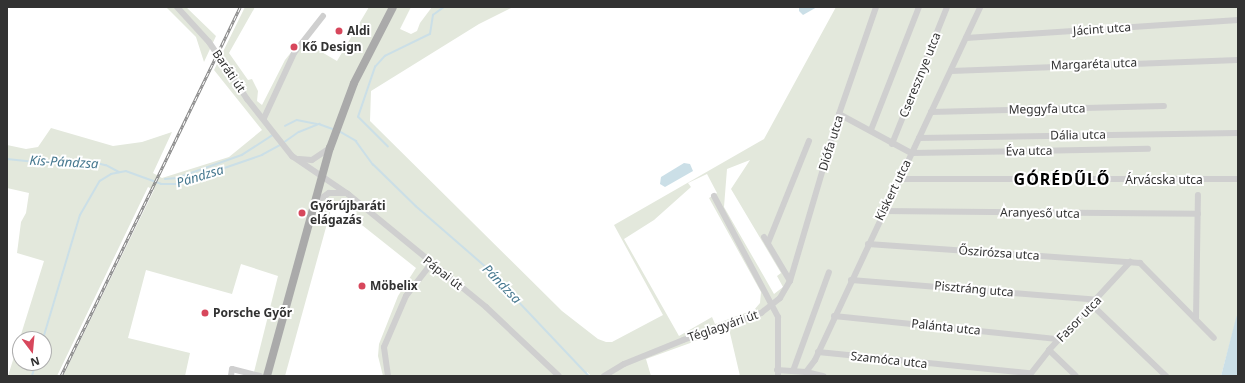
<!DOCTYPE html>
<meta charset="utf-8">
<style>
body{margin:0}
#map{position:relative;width:1245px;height:383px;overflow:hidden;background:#fff;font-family:"Noto Sans",sans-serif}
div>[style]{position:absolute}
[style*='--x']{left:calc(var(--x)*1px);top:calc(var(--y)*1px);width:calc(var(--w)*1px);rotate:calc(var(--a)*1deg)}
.green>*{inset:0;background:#e3e8dc}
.water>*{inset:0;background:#cbdfe7}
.stream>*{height:1.5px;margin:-0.75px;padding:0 0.75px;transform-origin:0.75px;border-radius:0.75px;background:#cbdfe7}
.minor>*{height:6px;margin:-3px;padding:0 3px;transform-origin:3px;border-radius:3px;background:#cfcfcf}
.major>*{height:8px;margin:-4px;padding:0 4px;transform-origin:4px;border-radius:4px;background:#aaa}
.rail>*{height:3px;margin-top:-1.5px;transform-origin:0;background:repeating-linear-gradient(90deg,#fff 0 4.5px,#878787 0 9px);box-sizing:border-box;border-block:1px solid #878787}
.dots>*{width:11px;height:11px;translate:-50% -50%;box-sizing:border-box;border:2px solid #fff;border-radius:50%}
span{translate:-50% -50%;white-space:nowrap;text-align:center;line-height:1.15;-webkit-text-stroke:4px #fff;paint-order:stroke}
.street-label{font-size:12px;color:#323232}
.poi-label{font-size:12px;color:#323232;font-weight:700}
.left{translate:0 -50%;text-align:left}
.water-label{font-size:13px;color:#46788f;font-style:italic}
.district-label{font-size:16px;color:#000;font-weight:700;letter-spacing:1px}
.frame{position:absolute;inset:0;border:8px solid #323232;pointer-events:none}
.north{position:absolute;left:12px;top:331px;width:40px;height:40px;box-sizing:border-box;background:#fff;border:1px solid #adadad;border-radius:50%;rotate:164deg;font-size:11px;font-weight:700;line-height:16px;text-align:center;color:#323232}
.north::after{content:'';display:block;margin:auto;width:14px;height:18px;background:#d7475c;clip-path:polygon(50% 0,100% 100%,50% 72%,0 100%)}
</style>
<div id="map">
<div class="green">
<div style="clip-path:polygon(166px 7px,186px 7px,216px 36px,204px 62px,196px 37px)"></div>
<div style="clip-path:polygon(evenodd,245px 7px,255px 7px,229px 53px,248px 80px,252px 79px,258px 91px,257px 101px,262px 105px,285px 60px,301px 40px,337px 61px,369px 7px,411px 7px,400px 29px,411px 34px,417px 31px,420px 23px,432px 7px,513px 7px,479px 24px,371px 91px,370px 121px,562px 311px,598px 339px,606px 342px,612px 342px,663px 315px,614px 225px,764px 139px,836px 7px,1238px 7px,1238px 313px,1221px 376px,740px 376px,729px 329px,646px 359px,651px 376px,591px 376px,587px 372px,586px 376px,383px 376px,378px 356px,379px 344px,398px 296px,416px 268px,333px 202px,285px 376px,253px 376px,278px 276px,241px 264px,232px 294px,146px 270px,128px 338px,190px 353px,185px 376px,63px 376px,154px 190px,148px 187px,57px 376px,8px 376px,44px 261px,17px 253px,21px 222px,26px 213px,29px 193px,7px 188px,7px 145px,26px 149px,38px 147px,51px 128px,113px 146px,142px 142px,172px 132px,153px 173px,162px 178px,229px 157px,262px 130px,214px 70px,245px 7px,750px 160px,731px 189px,781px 273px,777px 276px,783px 287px,774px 294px,724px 207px,727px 169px,750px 160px,245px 7px,707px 174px,717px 193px,709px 198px,761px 292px,760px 303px,754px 310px,715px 324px,712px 317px,679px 336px,624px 239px,654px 220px,691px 187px,688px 183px,707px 174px,245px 7px,20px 339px,44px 339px,44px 363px,20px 363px,20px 339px)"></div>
</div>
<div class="water">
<div style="clip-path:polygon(817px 7px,803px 15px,799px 11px,799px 7px)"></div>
<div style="clip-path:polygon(684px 163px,690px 164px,693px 171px,665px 187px,660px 184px,661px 177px)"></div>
<div style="clip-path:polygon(1238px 313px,1238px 376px,1221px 376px,1236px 318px)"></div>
</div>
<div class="stream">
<div style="--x:285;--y:126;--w:13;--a:-27"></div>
<div style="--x:297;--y:120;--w:20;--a:11"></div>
<div style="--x:339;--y:131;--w:20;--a:30"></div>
<div style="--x:356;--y:141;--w:29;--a:54"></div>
<div style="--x:373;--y:164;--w:60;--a:44.3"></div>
<div style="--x:416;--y:206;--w:91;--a:41"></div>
<div style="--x:485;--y:266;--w:151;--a:46.6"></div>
<div style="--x:283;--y:143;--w:19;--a:-35"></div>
<div style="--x:299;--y:132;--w:22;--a:-22"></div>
<div style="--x:319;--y:124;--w:15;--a:20"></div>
<div style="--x:388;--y:147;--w:42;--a:-135"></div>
<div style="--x:358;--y:117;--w:53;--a:-71.2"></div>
<div style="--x:375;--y:67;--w:15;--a:-48"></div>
<div style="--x:385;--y:56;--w:50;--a:-26.1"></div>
<div style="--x:430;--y:34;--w:19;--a:-81"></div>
<div style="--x:433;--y:15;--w:14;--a:-36"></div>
<div style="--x:7;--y:159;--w:31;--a:6"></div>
<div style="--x:38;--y:162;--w:50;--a:-1.1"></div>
<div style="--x:88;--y:161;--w:18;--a:13"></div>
<div style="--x:106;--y:165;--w:15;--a:28"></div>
<div style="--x:165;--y:179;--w:12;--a:-5"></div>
<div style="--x:177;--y:178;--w:69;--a:-19.5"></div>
<div style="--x:242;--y:155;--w:35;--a:-33"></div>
<div style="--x:43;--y:339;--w:129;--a:-73.4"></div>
<div style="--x:80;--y:215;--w:39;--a:-60"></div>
<div style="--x:100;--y:181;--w:13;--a:-32"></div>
<div style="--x:111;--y:174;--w:15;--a:-11"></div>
<div style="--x:126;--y:171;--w:37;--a:20"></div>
<div style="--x:161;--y:184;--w:17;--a:0"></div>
<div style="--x:178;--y:184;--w:89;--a:-19"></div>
<div style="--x:262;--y:155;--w:21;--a:-29"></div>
<div style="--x:32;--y:376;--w:14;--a:-73"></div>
</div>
<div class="minor">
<div style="--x:177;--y:7;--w:47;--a:47.6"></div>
<div style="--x:209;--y:42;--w:69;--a:56.3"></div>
<div style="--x:247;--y:99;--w:73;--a:51.7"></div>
<div style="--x:292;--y:156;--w:68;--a:34.2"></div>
<div style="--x:348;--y:194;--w:178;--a:39.3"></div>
<div style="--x:486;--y:307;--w:100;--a:43.4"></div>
<div style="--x:966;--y:38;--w:273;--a:-3.8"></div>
<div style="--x:951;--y:71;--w:287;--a:-2.2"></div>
<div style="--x:931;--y:112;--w:233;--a:-1.5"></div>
<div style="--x:839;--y:114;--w:82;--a:28.4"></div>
<div style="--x:911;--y:153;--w:237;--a:-1"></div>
<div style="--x:264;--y:118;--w:72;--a:-65.2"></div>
<div style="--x:294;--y:53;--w:47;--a:-51.9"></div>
<div style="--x:871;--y:130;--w:132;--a:-68.7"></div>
<div style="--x:919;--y:138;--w:319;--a:-0.9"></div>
<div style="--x:892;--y:144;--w:148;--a:-68.1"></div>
<div style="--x:299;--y:159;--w:13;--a:4"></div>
<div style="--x:312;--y:160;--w:22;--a:-34"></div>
<div style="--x:898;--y:179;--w:340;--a:0"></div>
<div style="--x:714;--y:196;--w:137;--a:62.1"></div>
<div style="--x:778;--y:317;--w:59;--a:90"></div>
<div style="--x:315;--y:203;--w:17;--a:-36"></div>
<div style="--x:329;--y:193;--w:17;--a:0"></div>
<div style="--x:882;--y:211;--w:316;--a:0.5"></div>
<div style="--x:764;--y:237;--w:51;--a:59.4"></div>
<div style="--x:768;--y:243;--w:110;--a:-68.1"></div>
<div style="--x:868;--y:244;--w:273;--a:4"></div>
<div style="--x:1140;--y:263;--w:105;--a:45.4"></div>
<div style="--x:851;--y:280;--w:247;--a:4.6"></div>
<div style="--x:1092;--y:305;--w:103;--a:43.8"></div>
<div style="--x:834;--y:316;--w:225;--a:5.9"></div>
<div style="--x:1196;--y:319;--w:124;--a:-89.1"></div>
<div style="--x:1049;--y:350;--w:37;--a:44"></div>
<div style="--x:818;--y:352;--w:213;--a:5.7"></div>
<div style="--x:777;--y:370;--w:29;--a:4"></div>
<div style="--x:806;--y:372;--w:18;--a:13"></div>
<div style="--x:793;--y:371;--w:105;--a:-70"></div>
<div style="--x:806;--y:372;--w:15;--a:-53"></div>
<div style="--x:815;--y:360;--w:390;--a:-64.9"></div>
<div style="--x:231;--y:376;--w:7;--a:-82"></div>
<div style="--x:232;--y:369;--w:29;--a:14"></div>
<div style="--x:388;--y:376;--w:29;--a:-98"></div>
<div style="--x:384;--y:347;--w:56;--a:-66.7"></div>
<div style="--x:406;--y:296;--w:41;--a:-52"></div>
<div style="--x:604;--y:376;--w:23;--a:-31"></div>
<div style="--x:624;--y:364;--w:64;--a:-22.1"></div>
<div style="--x:683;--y:340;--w:83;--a:-19.1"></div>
<div style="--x:761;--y:313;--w:24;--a:-38"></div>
<div style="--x:780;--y:298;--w:20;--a:-60"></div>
<div style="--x:790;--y:281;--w:174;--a:-73.6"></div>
<div style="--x:839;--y:114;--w:113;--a:-70.9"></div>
<div style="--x:1029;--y:376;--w:33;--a:-52"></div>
<div style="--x:1049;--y:350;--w:120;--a:-47.4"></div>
</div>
<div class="major">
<div style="--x:267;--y:376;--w:237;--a:-74.6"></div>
<div style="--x:330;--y:148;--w:69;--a:-69.7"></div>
<div style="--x:354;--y:83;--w:85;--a:-62.8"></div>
</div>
<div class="rail">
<div style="--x:61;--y:376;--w:410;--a:-64.1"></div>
</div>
<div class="dots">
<div style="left:339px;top:31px;background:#d7475c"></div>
<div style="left:294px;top:47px;background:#d7475c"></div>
<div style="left:302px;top:213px;background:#d7475c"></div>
<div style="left:362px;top:286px;background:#d7475c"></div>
<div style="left:205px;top:313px;background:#d7475c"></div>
</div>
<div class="street-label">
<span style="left:1102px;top:29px;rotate:-4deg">Jácint utca</span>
<span style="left:1094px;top:64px;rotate:-2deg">Margaréta utca</span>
<span style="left:229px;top:71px;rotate:56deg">Baráti út</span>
<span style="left:920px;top:75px;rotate:-68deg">Cseresznye utca</span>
<span style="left:1047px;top:109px;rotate:-1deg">Meggyfa utca</span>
<span style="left:1078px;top:135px;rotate:-1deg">Dália utca</span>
<span style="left:831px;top:143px;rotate:-73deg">Diófa utca</span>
<span style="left:1029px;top:151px;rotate:-1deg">Éva utca</span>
<span style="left:1164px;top:180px">Árvácska utca</span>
<span style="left:893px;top:190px;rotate:-64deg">Kiskert utca</span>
<span style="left:1040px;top:213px;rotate:1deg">Aranyeső utca</span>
<span style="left:999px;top:253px;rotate:4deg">Őszirózsa utca</span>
<span style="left:443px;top:273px;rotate:38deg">Pápai út</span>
<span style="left:974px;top:289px;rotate:5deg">Pisztráng utca</span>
<span style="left:1079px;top:319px;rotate:-46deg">Fasor utca</span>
<span style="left:723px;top:326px;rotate:-19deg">Téglagyári út</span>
<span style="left:946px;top:327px;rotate:6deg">Palánta utca</span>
<span style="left:889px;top:360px;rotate:6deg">Szamóca utca</span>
</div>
<div class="poi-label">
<span class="left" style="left:347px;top:31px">Aldi</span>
<span class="left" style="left:302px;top:47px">Kő Design</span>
<span class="left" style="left:310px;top:213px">Győrújbaráti<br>elágazás</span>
<span class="left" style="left:370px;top:286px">Möbelix</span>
<span class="left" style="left:213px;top:313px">Porsche Győr</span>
</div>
<div class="water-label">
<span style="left:64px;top:162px;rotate:3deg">Kis-Pándzsa</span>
<span style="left:200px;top:176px;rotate:-17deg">Pándzsa</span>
<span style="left:502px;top:284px;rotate:46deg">Pándzsa</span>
</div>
<div class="district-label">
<span style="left:1062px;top:179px">GÓRÉDŰLŐ</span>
</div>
<div class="frame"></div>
<div class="north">N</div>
</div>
